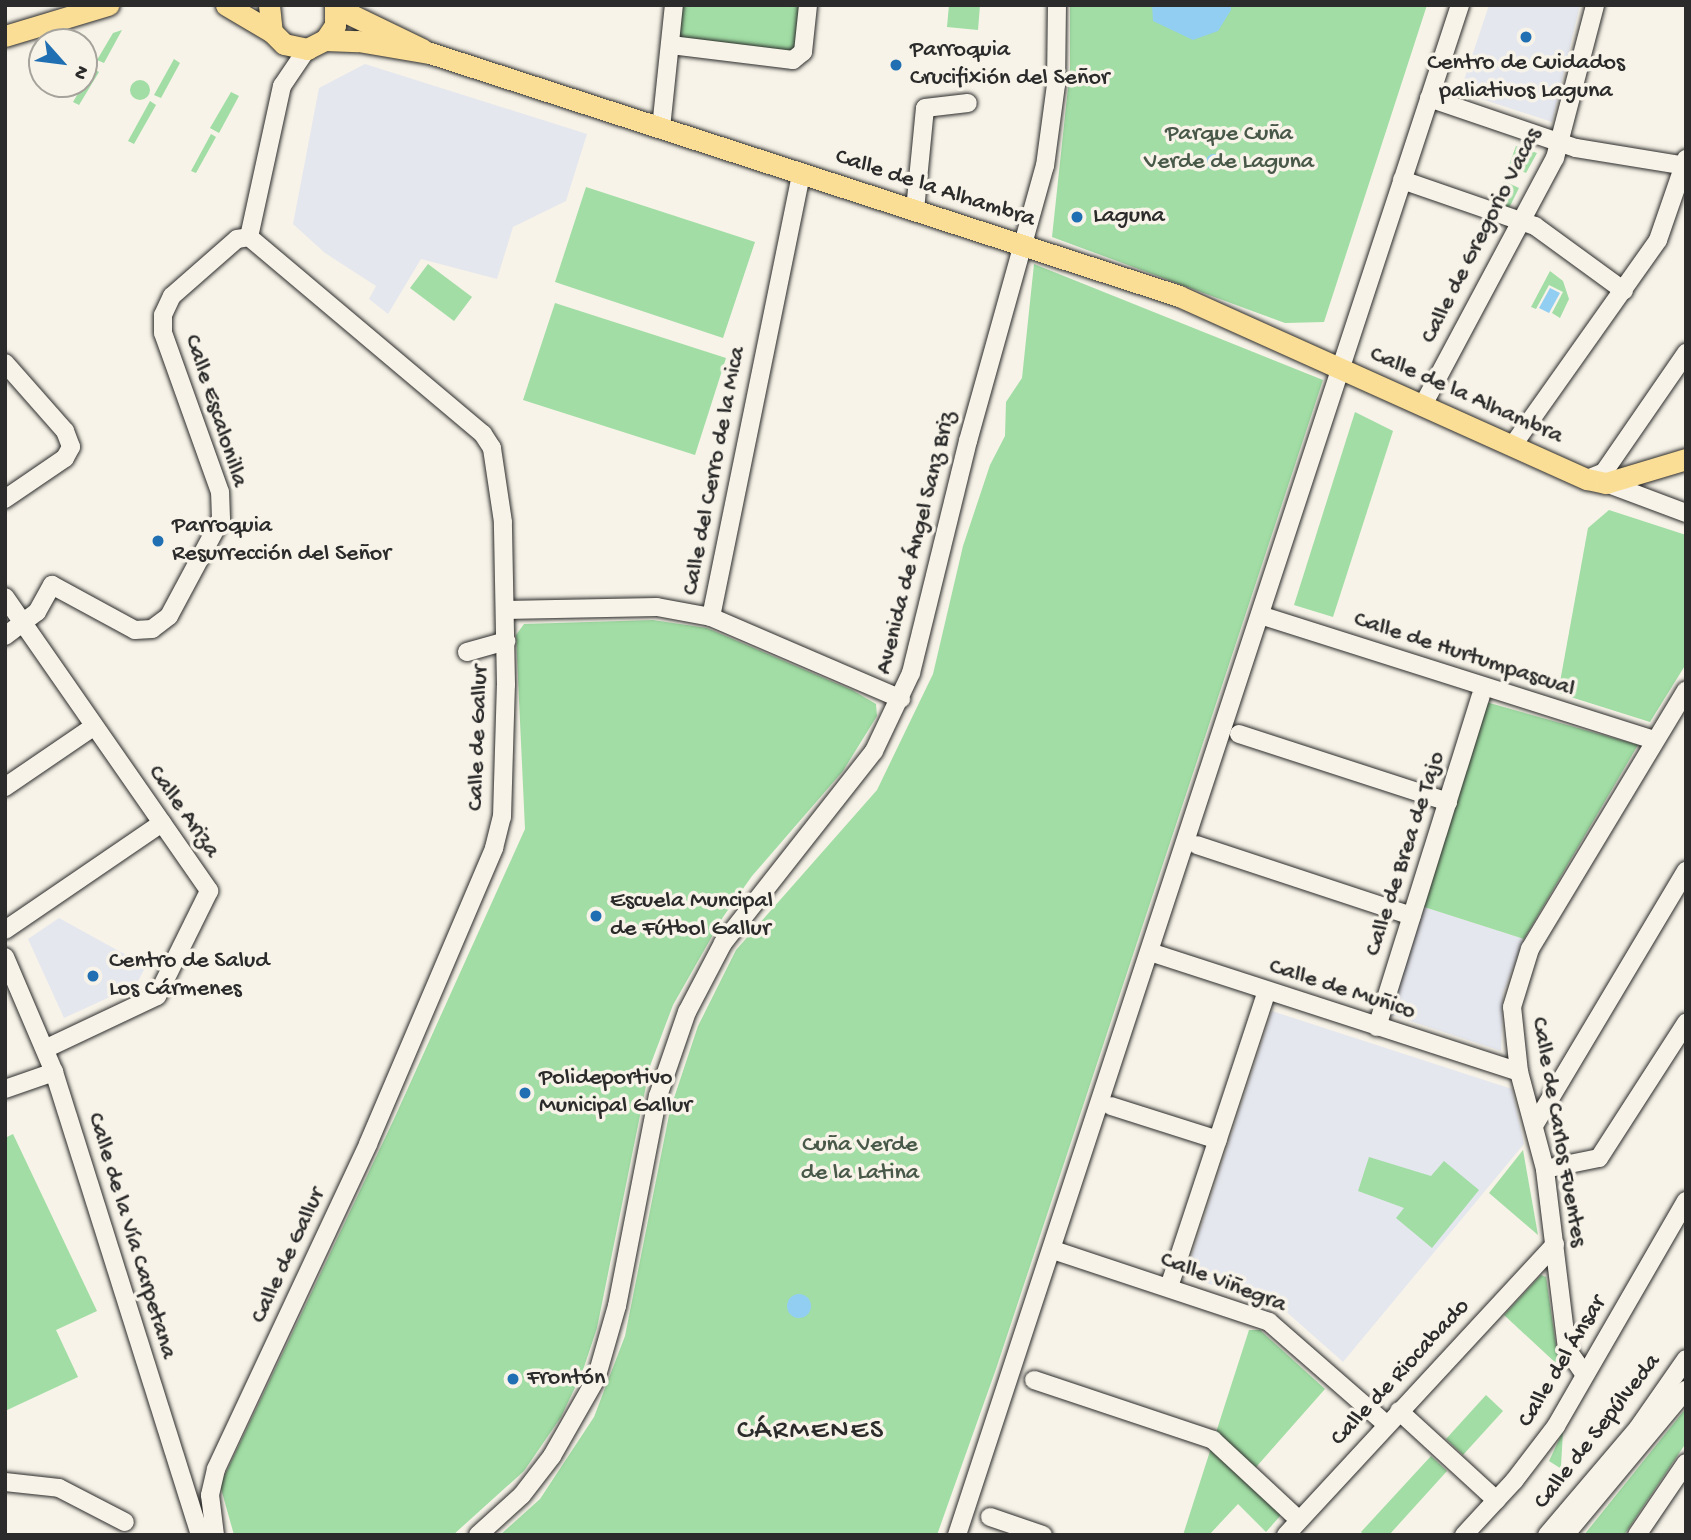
<!DOCTYPE html>
<meta charset="utf-8">
<style>
body{margin:0}
#map{position:relative;width:1691px;height:1540px;overflow:hidden;background:#f7f3e8;font-family:"Gochi Hand",sans-serif}
div>[style]{position:absolute}
[style*='--x']{left:calc(var(--x)*1px);top:calc(var(--y)*1px);width:calc(var(--w)*1px);rotate:calc(var(--a)*1deg)}
.built>*{inset:0;background:#e5e7ee}
.green>*{inset:0;background:#a1dda4}
.round{border-radius:50%}
.water>*{inset:0;background:#92cef2}
.roads{filter:drop-shadow(0 0 2px #2b2b2b) drop-shadow(0 0 2px #2b2b2b)}
.minor>*{height:18px;margin:-9px;padding:0 9px;transform-origin:9px;border-radius:9px;background:#f7f3e8}
.major>*{height:21px;margin:-10.5px;padding:0 10.5px;transform-origin:10.5px;border-radius:10.5px;background:#fbde96}
.dots>*{width:19px;height:19px;translate:-50% -50%;box-sizing:border-box;border:4px solid #f7f3e8;border-radius:50%}
span{translate:-50% -50%;white-space:nowrap;text-align:center;line-height:1.15;-webkit-text-stroke:7px #f7f3e8;paint-order:stroke}
.poi-label{font-size:24px;color:#2b2b2b}
.left{translate:0 -50%;text-align:left}
.park-label{font-size:24px;color:#485849}
.street-label{font-size:24px;color:#2b2b2b}
.quarter-label{font-size:28px;color:#2b2b2b;letter-spacing:2px}
.frame{position:absolute;inset:0;border:7px solid #2b2b2b;pointer-events:none}
.north{position:absolute;left:28px;top:28px;width:70px;height:70px;box-sizing:border-box;background:#f7f3e8;border:2px solid #a5a39c;border-radius:50%;rotate:118deg;font-size:19px;font-weight:700;line-height:28px;text-align:center;color:#2b2b2b}
.north::after{content:'';display:block;margin:auto;width:24px;height:32px;background:#1f6fb2;clip-path:polygon(50% 0,100% 100%,50% 72%,0 100%)}
</style>
<div id="map">
<div class="built">
<div style="clip-path:polygon(1489px 5px,1580px 5px,1552px 122px,1460px 92px)"></div>
<div style="clip-path:polygon(365px 64px,587px 134px,566px 201px,513px 227px,497px 279px,421px 259px,388px 314px,369px 299px,376px 286px,325px 253px,293px 224px,319px 88px)"></div>
<div style="clip-path:polygon(1424px 907px,1524px 939px,1503px 993px,1501px 1051px,1389px 1014px)"></div>
<div style="clip-path:polygon(59px 918px,146px 966px,136px 985px,64px 1018px,28px 939px)"></div>
<div style="clip-path:polygon(1272px 1011px,1512px 1089px,1524px 1144px,1343px 1362px,1282px 1308px,1185px 1276px)"></div>
</div>
<div class="green">
<div style="clip-path:polygon(674px 5px,808px 5px,803px 52px,671px 45px)"></div>
<div style="clip-path:polygon(949px 5px,980px 5px,978px 30px,947px 27px)"></div>
<div style="clip-path:polygon(1070px 5px,1427px 5px,1324px 322px,1285px 323px,1052px 237px,1070px 69px)"></div>
<div style="clip-path:polygon(122px 30px,104px 63px,97px 60px,113px 33px)"></div>
<div style="clip-path:polygon(174px 59px,180px 63px,161px 98px,154px 95px)"></div>
<div style="clip-path:polygon(93px 68px,99px 72px,79px 105px,73px 102px)"></div>
<div class="round" style="left:130px;top:80px;width:20px;height:20px"></div>
<div style="clip-path:polygon(231px 92px,239px 96px,219px 133px,210px 128px)"></div>
<div style="clip-path:polygon(150px 101px,156px 105px,134px 144px,128px 141px)"></div>
<div style="clip-path:polygon(211px 134px,216px 137px,196px 173px,191px 171px)"></div>
<div style="clip-path:polygon(1516px 146px,1537px 153px,1526px 173px,1509px 165px)"></div>
<div style="clip-path:polygon(1504px 181px,1519px 188px,1509px 208px,1497px 204px)"></div>
<div style="clip-path:polygon(586px 187px,755px 242px,723px 338px,555px 282px)"></div>
<div style="clip-path:polygon(428px 264px,472px 297px,454px 321px,410px 288px)"></div>
<div style="clip-path:polygon(1034px 264px,1323px 380px,996px 1369px,937px 1535px,500px 1535px,540px 1499px,594px 1417px,625px 1336px,670px 1110px,698px 1026px,736px 950px,877px 790px,933px 674px,963px 546px,990px 465px,1005px 436px,1006px 402px,1022px 378px)"></div>
<div style="clip-path:polygon(1550px 271px,1563px 281px,1569px 299px,1560px 318px,1552px 313px,1563px 292px,1549px 285px,1536px 309px,1531px 307px)"></div>
<div style="clip-path:polygon(555px 303px,726px 358px,695px 455px,523px 400px)"></div>
<div style="clip-path:polygon(1355px 412px,1393px 431px,1333px 617px,1294px 605px)"></div>
<div style="clip-path:polygon(1609px 510px,1686px 535px,1686px 664px,1650px 722px,1558px 693px,1588px 528px)"></div>
<div style="clip-path:polygon(653px 620px,707px 628px,852px 690px,876px 704px,877px 716px,843px 771px,752px 876px,723px 917px,673px 1005px,650px 1066px,597px 1328px,582px 1373px,561px 1417px,524px 1471px,453px 1535px,234px 1535px,220px 1485px,394px 1119px,525px 829px,516px 635px,524px 624px)"></div>
<div style="clip-path:polygon(1486px 702px,1638px 745px,1524px 939px,1424px 907px)"></div>
<div style="clip-path:polygon(13px 1134px,97px 1311px,56px 1330px,78px 1377px,5px 1411px,5px 1138px)"></div>
<div style="clip-path:polygon(1523px 1150px,1538px 1235px,1489px 1193px)"></div>
<div style="clip-path:polygon(1369px 1157px,1431px 1176px,1444px 1161px,1479px 1190px,1432px 1248px,1396px 1218px,1404px 1208px,1358px 1191px)"></div>
<div style="clip-path:polygon(1541px 1275px,1546px 1277px,1559px 1366px,1504px 1315px)"></div>
<div style="clip-path:polygon(1249px 1330px,1260px 1330px,1325px 1389px,1250px 1474px,1287px 1508px,1266px 1532px,1238px 1504px,1209px 1535px,1183px 1535px)"></div>
<div style="clip-path:polygon(1486px 1395px,1503px 1411px,1463px 1455px,1446px 1439px)"></div>
<div style="clip-path:polygon(1686px 1408px,1686px 1443px,1624px 1535px,1584px 1535px)"></div>
<div style="clip-path:polygon(1563px 1431px,1561px 1466px,1560px 1468px,1549px 1461px)"></div>
<div style="clip-path:polygon(1431px 1456px,1447px 1471px,1389px 1535px,1364px 1535px,1361px 1532px)"></div>
</div>
<div class="water">
<div style="clip-path:polygon(1152px 5px,1231px 5px,1231px 10px,1218px 31px,1193px 40px,1153px 21px)"></div>
<div class="round" style="left:1206px;top:154px;width:16px;height:16px"></div>
<div style="clip-path:polygon(1550px 288px,1560px 293px,1549px 313px,1539px 308px)"></div>
<div class="round" style="left:787px;top:1294px;width:24px;height:24px"></div>
</div>
<div class="roads">
<div class="minor">
<div style="--x:671;--y:45;--w:123;--a:7"></div>
<div style="--x:793;--y:60;--w:13;--a:-39"></div>
<div style="--x:803;--y:52;--w:47;--a:-83.9"></div>
<div style="--x:1429;--y:98;--w:155;--a:18.8"></div>
<div style="--x:1576;--y:148;--w:111;--a:9.3"></div>
<div style="--x:661;--y:128;--w:124;--a:-84"></div>
<div style="--x:1402;--y:180;--w:141;--a:19.1"></div>
<div style="--x:1535;--y:226;--w:110;--a:36.1"></div>
<div style="--x:915;--y:210;--w:102;--a:-84.4"></div>
<div style="--x:925;--y:108;--w:43;--a:-6.6"></div>
<div style="--x:5;--y:363;--w:91;--a:48.6"></div>
<div style="--x:65;--y:431;--w:17;--a:69"></div>
<div style="--x:71;--y:447;--w:13;--a:119"></div>
<div style="--x:65;--y:458;--w:73;--a:145.7"></div>
<div style="--x:1423;--y:405;--w:280;--a:-61.9"></div>
<div style="--x:1555;--y:158;--w:158;--a:-75.3"></div>
<div style="--x:1513;--y:445;--w:251;--a:-54.7"></div>
<div style="--x:1658;--y:240;--w:86;--a:-70.9"></div>
<div style="--x:1587;--y:479;--w:18;--a:-22"></div>
<div style="--x:1604;--y:472;--w:145;--a:-55.4"></div>
<div style="--x:1606;--y:483;--w:85;--a:20.6"></div>
<div style="--x:5;--y:597;--w:358;--a:55.2"></div>
<div style="--x:209;--y:891;--w:117;--a:116.3"></div>
<div style="--x:157;--y:996;--w:124;--a:154.7"></div>
<div style="--x:505;--y:610;--w:152;--a:-1.1"></div>
<div style="--x:657;--y:607;--w:55;--a:10.5"></div>
<div style="--x:711;--y:617;--w:453;--a:-78.5"></div>
<div style="--x:1260;--y:615;--w:412;--a:17.6"></div>
<div style="--x:711;--y:617;--w:207;--a:23.3"></div>
<div style="--x:5;--y:636;--w:40;--a:-37"></div>
<div style="--x:37;--y:612;--w:31;--a:-61"></div>
<div style="--x:52;--y:585;--w:94;--a:28.5"></div>
<div style="--x:135;--y:630;--w:17;--a:-3"></div>
<div style="--x:152;--y:629;--w:21;--a:-37"></div>
<div style="--x:169;--y:616;--w:110;--a:-61.8"></div>
<div style="--x:221;--y:519;--w:27;--a:-92"></div>
<div style="--x:220;--y:492;--w:169;--a:-109.7"></div>
<div style="--x:163;--y:333;--w:18;--a:-90"></div>
<div style="--x:163;--y:315;--w:21;--a:-65"></div>
<div style="--x:172;--y:296;--w:86;--a:-41.2"></div>
<div style="--x:237;--y:239;--w:12;--a:-9"></div>
<div style="--x:467;--y:652;--w:41;--a:-15.8"></div>
<div style="--x:1239;--y:734;--w:220;--a:18"></div>
<div style="--x:5;--y:787;--w:107;--a:-34.3"></div>
<div style="--x:1197;--y:845;--w:226;--a:18.3"></div>
<div style="--x:5;--y:930;--w:190;--a:-34.3"></div>
<div style="--x:1150;--y:952;--w:388;--a:18"></div>
<div style="--x:5;--y:957;--w:125;--a:66.9"></div>
<div style="--x:54;--y:1072;--w:485;--a:72.5"></div>
<div style="--x:1377;--y:1027;--w:347;--a:-72.6"></div>
<div style="--x:5;--y:1089;--w:52;--a:-19.1"></div>
<div style="--x:1111;--y:1106;--w:112;--a:17.6"></div>
<div style="--x:1535;--y:1124;--w:295;--a:-59.2"></div>
<div style="--x:1545;--y:1169;--w:55;--a:-11.5"></div>
<div style="--x:1599;--y:1158;--w:161;--a:-57.2"></div>
<div style="--x:1053;--y:1250;--w:228;--a:18.4"></div>
<div style="--x:1269;--y:1322;--w:155;--a:41.1"></div>
<div style="--x:1169;--y:1287;--w:312;--a:-71.7"></div>
<div style="--x:1583;--y:1372;--w:28;--a:-125"></div>
<div style="--x:1567;--y:1349;--w:181;--a:-97"></div>
<div style="--x:1545;--y:1169;--w:100;--a:-105"></div>
<div style="--x:1519;--y:1072;--w:65;--a:-96.1"></div>
<div style="--x:1512;--y:1007;--w:61;--a:-72.8"></div>
<div style="--x:1530;--y:949;--w:302;--a:-58.9"></div>
<div style="--x:1034;--y:1380;--w:189;--a:18.5"></div>
<div style="--x:1213;--y:1440;--w:117;--a:42.9"></div>
<div style="--x:1399;--y:1411;--w:132;--a:42.5"></div>
<div style="--x:5;--y:1482;--w:54;--a:6.3"></div>
<div style="--x:59;--y:1488;--w:74;--a:27.3"></div>
<div style="--x:990;--y:1517;--w:56;--a:18.8"></div>
<div style="--x:215;--y:1535;--w:40;--a:-97.1"></div>
<div style="--x:210;--y:1495;--w:27;--a:-77"></div>
<div style="--x:216;--y:1469;--w:359;--a:-64.9"></div>
<div style="--x:368;--y:1144;--w:322;--a:-66.9"></div>
<div style="--x:494;--y:848;--w:32;--a:-76"></div>
<div style="--x:502;--y:817;--w:132;--a:-88.3"></div>
<div style="--x:506;--y:685;--w:163;--a:-91.1"></div>
<div style="--x:503;--y:522;--w:75;--a:-98.5"></div>
<div style="--x:492;--y:448;--w:17;--a:-123"></div>
<div style="--x:483;--y:434;--w:306;--a:-139.9"></div>
<div style="--x:249;--y:237;--w:155;--a:-77.7"></div>
<div style="--x:282;--y:86;--w:45;--a:-56"></div>
<div style="--x:478;--y:1535;--w:59;--a:-42.3"></div>
<div style="--x:522;--y:1495;--w:49;--a:-52.4"></div>
<div style="--x:552;--y:1456;--w:89;--a:-60.3"></div>
<div style="--x:596;--y:1379;--w:76;--a:-74"></div>
<div style="--x:617;--y:1306;--w:214;--a:-79"></div>
<div style="--x:658;--y:1096;--w:89;--a:-71"></div>
<div style="--x:687;--y:1012;--w:78;--a:-62.4"></div>
<div style="--x:723;--y:943;--w:244;--a:-51.8"></div>
<div style="--x:874;--y:751;--w:86;--a:-64.6"></div>
<div style="--x:911;--y:673;--w:239;--a:-76.2"></div>
<div style="--x:968;--y:441;--w:286;--a:-74.4"></div>
<div style="--x:1045;--y:166;--w:82;--a:-82.3"></div>
<div style="--x:1056;--y:85;--w:80;--a:-89.3"></div>
<div style="--x:957;--y:1535;--w:1611;--a:-71.8"></div>
<div style="--x:1286;--y:1535;--w:396;--a:-47.2"></div>
<div style="--x:1464;--y:1535;--w:74;--a:-47.2"></div>
<div style="--x:1514;--y:1481;--w:69;--a:-52.6"></div>
<div style="--x:1556;--y:1426;--w:260;--a:-60"></div>
<div style="--x:1547;--y:1535;--w:140;--a:-49.6"></div>
<div style="--x:1638;--y:1428;--w:84;--a:-55.2"></div>
<div style="--x:1565;--y:1535;--w:189;--a:-50.2"></div>
<div style="--x:1637;--y:1535;--w:87;--a:-55.8"></div>
</div>
<div class="major">
<div style="--x:226;--y:5;--w:53;--a:30.4"></div>
<div style="--x:269;--y:5;--w:27;--a:84"></div>
<div style="--x:272;--y:32;--w:17;--a:45"></div>
<div style="--x:284;--y:44;--w:24;--a:12"></div>
<div style="--x:307;--y:49;--w:20;--a:-27"></div>
<div style="--x:325;--y:40;--w:18;--a:-56"></div>
<div style="--x:335;--y:25;--w:20;--a:-90"></div>
<div style="--x:335;--y:7;--w:97;--a:25.8"></div>
<div style="--x:5;--y:36;--w:108;--a:-16.8"></div>
<div style="--x:325;--y:40;--w:33;--a:2"></div>
<div style="--x:358;--y:41;--w:73;--a:9.5"></div>
<div style="--x:430;--y:53;--w:787;--a:17.97"></div>
<div style="--x:1179;--y:296;--w:447;--a:24.2"></div>
<div style="--x:1587;--y:479;--w:19;--a:12"></div>
<div style="--x:1606;--y:483;--w:84;--a:-16.7"></div>
</div>
</div>
<div class="dots">
<div style="left:1526px;top:37px;background:#1f6fb2"></div>
<div style="left:896px;top:65px;background:#1f6fb2"></div>
<div style="left:1077px;top:217px;background:#1f6fb2"></div>
<div style="left:158px;top:541px;background:#1f6fb2"></div>
<div style="left:596px;top:916px;background:#1f6fb2"></div>
<div style="left:93px;top:976px;background:#1f6fb2"></div>
<div style="left:525px;top:1093px;background:#1f6fb2"></div>
<div style="left:513px;top:1379px;background:#1f6fb2"></div>
</div>
<div class="poi-label">
<span class="left" style="left:910px;top:65px">Parroquia<br>Crucifixión del Señor</span>
<span style="left:1526px;top:78px">Centro de Cuidados<br>paliativos Laguna</span>
<span class="left" style="left:1093px;top:217px">Laguna</span>
<span class="left" style="left:172px;top:541px">Parroquia<br>Resurrección del Señor</span>
<span class="left" style="left:610px;top:916px">Escuela Muncipal<br>de Fútbol Gallur</span>
<span class="left" style="left:109px;top:976px">Centro de Salud<br>Los Cármenes</span>
<span class="left" style="left:539px;top:1093px">Polideportivo<br>Municipal Gallur</span>
<span class="left" style="left:527px;top:1379px">Frontón</span>
</div>
<div class="park-label">
<span style="left:1229px;top:149px">Parque Cuña<br>Verde de Laguna</span>
<span style="left:860px;top:1160px">Cuña Verde<br>de la Latina</span>
</div>
<div class="street-label">
<span style="left:935px;top:189px;rotate:18deg">Calle de la Alhambra</span>
<span style="left:1482px;top:236px;rotate:-63deg">Calle de Gregorio Vacas</span>
<span style="left:1466px;top:396px;rotate:24deg">Calle de la Alhambra</span>
<span style="left:215px;top:411px;rotate:72deg">Calle Escalonilla</span>
<span style="left:715px;top:471px;rotate:-79deg">Calle del Cerro de la Mica</span>
<span style="left:917px;top:543px;rotate:-76deg">Avenida de Ángel Sanz Briz</span>
<span style="left:1464px;top:655px;rotate:18deg">Calle de Hurtumpascual</span>
<span style="left:479px;top:738px;rotate:-88deg">Calle de Gallur</span>
<span style="left:183px;top:812px;rotate:55deg">Calle Ariza</span>
<span style="left:1406px;top:854px;rotate:-72deg">Calle de Brea de Tajo</span>
<span style="left:1342px;top:990px;rotate:18deg">Calle de Muñico</span>
<span style="left:1558px;top:1132px;rotate:80deg">Calle de Carlos Fuentes</span>
<span style="left:131px;top:1236px;rotate:73deg">Calle de la Vía Carpetana</span>
<span style="left:289px;top:1256px;rotate:-65deg">Calle de Gallur</span>
<span style="left:1223px;top:1283px;rotate:21deg">Calle Viñegra</span>
<span style="left:1563px;top:1362px;rotate:-59deg">Calle del Ánsar</span>
<span style="left:1401px;top:1373px;rotate:-47deg">Calle de Riocabado</span>
<span style="left:1598px;top:1432px;rotate:-52deg">Calle de Sepúlveda</span>
</div>
<div class="quarter-label">
<span style="left:811px;top:1432px">CÁRMENES</span>
</div>
<div class="frame"></div>
<div class="north">N</div>
</div>
